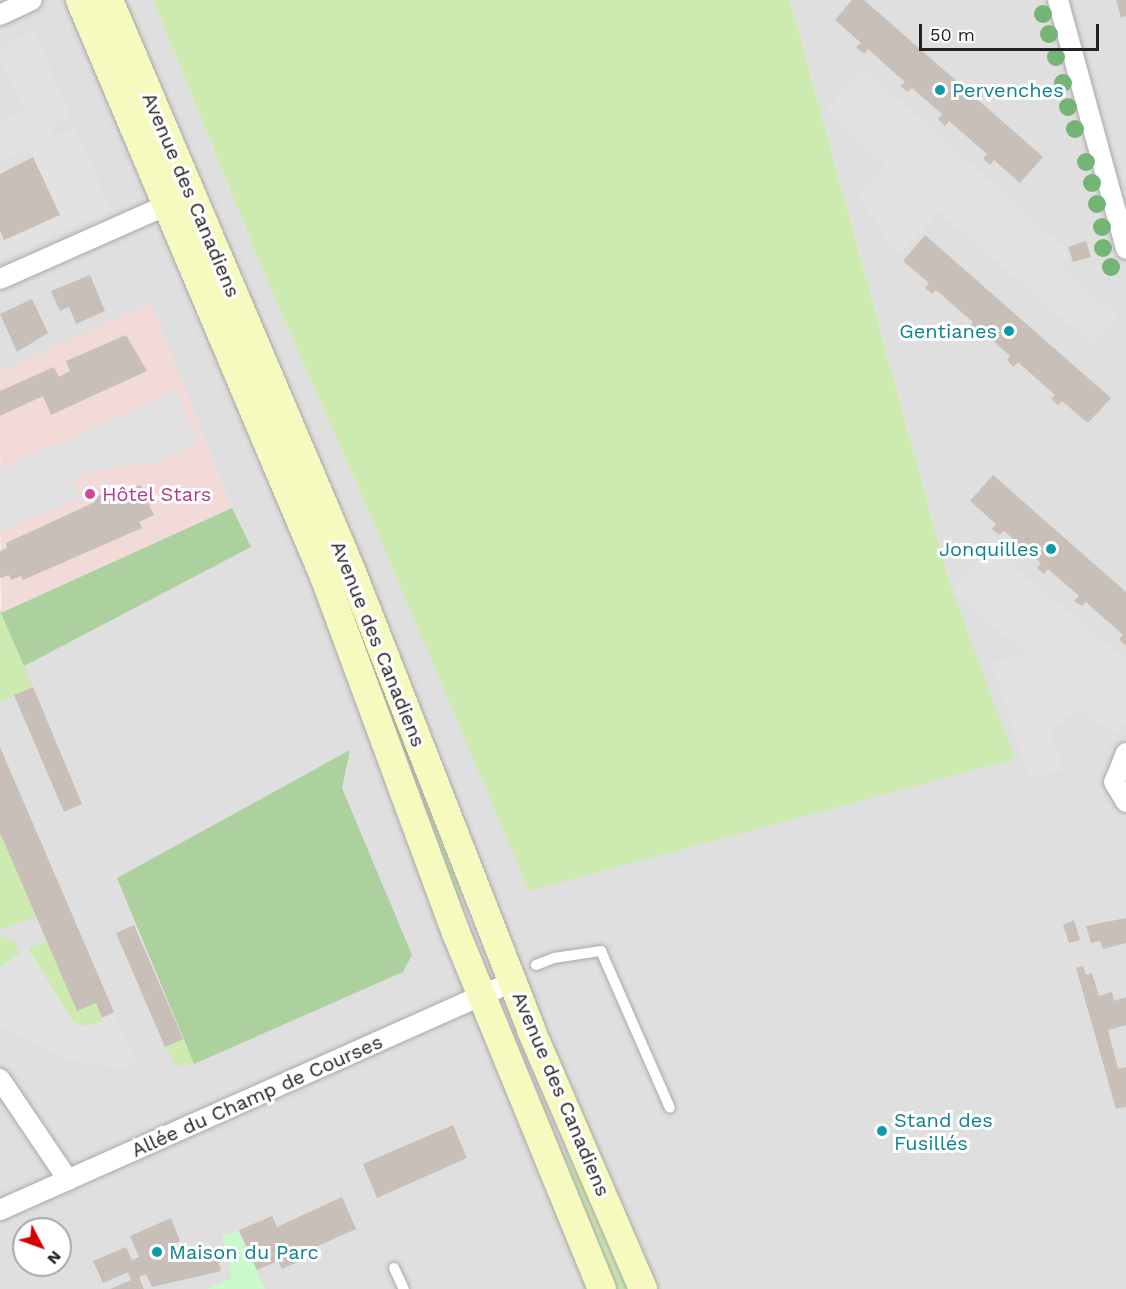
<!DOCTYPE html>
<meta charset="utf-8">
<style>
body{margin:0}
#map{position:relative;width:1126px;height:1289px;overflow:hidden;background:#f2efe9;font-family:"Work Sans",sans-serif}
div>[style]{position:absolute}
[style*='--x']{left:calc(var(--x)*1px);top:calc(var(--y)*1px);width:calc(var(--w)*1px);rotate:calc(var(--a)*1deg)}
.residential>*{inset:0;background:#e0dfdf}
.commercial>*{inset:0;background:#f2dad9}
.grass>*{inset:0;background:#cdebb0}
.forest>*{inset:0;background:#add19e}
.park>*{inset:0;background:#c8facc}
.parking>*{inset:0;background:#e2e2e2}
.building>*{inset:0;background:#c7bfb8}
.roads{filter:drop-shadow(0 0 2px #a9a9a9) drop-shadow(0 0 2px #a9a9a9)}
.service>*{height:10px;margin:-5px;padding:0 5px;transform-origin:5px;border-radius:5px;background:#fff}
.minor>*{height:20px;margin:-10px;padding:0 10px;transform-origin:10px;border-radius:10px;background:#fff}
.secondary>*{height:28px;margin:-14px;padding:0 14px;transform-origin:14px;border-radius:14px;background:#f7fabf}
.trees>*{width:18px;height:18px;margin:-9px;border-radius:50%;background:#74b475}
.dots>*{width:16px;height:16px;translate:-50% -50%;box-sizing:border-box;border:3px solid #fff;border-radius:50%}
span{translate:-50% -50%;white-space:nowrap;text-align:center;line-height:1.15;-webkit-text-stroke:6px #fff;paint-order:stroke}
.culture-label{font-size:20px;color:#0d838f}
.left{translate:0 -50%;text-align:left}
.right{translate:-100% -50%;text-align:right}
.street-label{font-size:20px;color:#222}
.hotel-label{font-size:20px;color:#b23c85}
.north{position:absolute;left:12px;top:1217px;width:60px;height:60px;box-sizing:border-box;background:#fff;border:2px solid #a7a7a7;border-radius:50%;rotate:131deg;font-size:16px;font-weight:700;line-height:24px;text-align:center;color:#222}
.north::after{content:'';display:block;margin:auto;width:21px;height:27px;background:#d40000;clip-path:polygon(50% 0,100% 100%,50% 72%,0 100%)}
.scale{position:absolute;left:919px;top:24px;width:180px;height:27px;box-sizing:border-box;border:3px solid #222;border-top:0;padding-left:8px;font-size:18px;line-height:21px;white-space:nowrap;color:#222;-webkit-text-stroke:4px #fff;paint-order:stroke}
</style>
<div id="map">
<div class="residential">
<div style="clip-path:polygon(evenodd,0 0,153px 0,267px 281px,362px 496px,1014px 759px,949px 581px,790px 0,1126px 0,1126px 1289px,0 1289px,0 610px,232px 508px,151px 303px,0 372px,0 0,24px 1229px,60px 1229px,60px 1265px,24px 1265px,24px 1229px)"></div>
</div>
<div class="commercial">
<div style="clip-path:polygon(151px 302px,232px 508px,1px 613px,0 372px)"></div>
</div>
<div class="grass">
<div style="clip-path:polygon(153px 0,790px 0,949px 581px,1015px 759px,529px 891px,362px 496px,267px 281px)"></div>
<div style="clip-path:polygon(336px 571px,465px 898px,456px 901px)"></div>
<div style="clip-path:polygon(0 610px,33px 687px,0 702px)"></div>
<div style="clip-path:polygon(0 833px,36px 917px,1px 929px,0 929px)"></div>
<div style="clip-path:polygon(0 935px,14px 941px,20px 954px,0 967px)"></div>
<div style="clip-path:polygon(47px 941px,77px 1011px,96px 1003px,103px 1022px,83px 1026px,73px 1022px,28px 948px)"></div>
<div style="clip-path:polygon(183px 1039px,194px 1064px,176px 1066px,165px 1047px)"></div>
<div style="clip-path:polygon(544px 1105px,559px 1145px,592px 1195px,632px 1289px,615px 1289px,539px 1107px)"></div>
</div>
<div class="forest">
<div style="clip-path:polygon(232px 508px,251px 547px,24px 666px,1px 613px)"></div>
<div style="clip-path:polygon(350px 750px,342px 788px,412px 955px,403px 972px,194px 1064px,117px 878px)"></div>
</div>
<div class="park">
<div style="clip-path:polygon(238px 1231px,265px 1289px,207px 1289px,232px 1278px,222px 1235px)"></div>
</div>
<div class="parking">
<div style="clip-path:polygon(34px 30px,71px 117px,54px 124px,54px 136px,75px 127px,111px 210px,0 260px,0 243px,60px 215px,28px 148px,0 161px,0 121px,24px 109px,0 62px,0 48px)"></div>
<div style="clip-path:polygon(863px 68px,1066px 249px,1063px 270px,1118px 318px,1093px 345px,939px 212px,897px 256px,859px 196px,885px 166px,825px 111px)"></div>
<div style="clip-path:polygon(176px 391px,198px 443px,159px 462px,108px 468px,72px 479px,80px 497px,0 534px,0 469px)"></div>
<div style="clip-path:polygon(990px 547px,1126px 660px,1126px 722px,1115px 735px,1078px 709px,1051px 731px,1064px 769px,1029px 779px,992px 663px,1026px 654px,952px 590px)"></div>
<div style="clip-path:polygon(28px 948px,73px 1022px,83px 1026px,102px 1022px,102px 1018px,114px 1012px,139px 1064px,118px 1068px,67px 1060px,0 1025px,0 967px)"></div>
</div>
<div class="building">
<div style="clip-path:polygon(852px 0,864px 0,1043px 157px,1020px 183px,994px 160px,990px 165px,983px 159px,987px 154px,949px 121px,945px 126px,938px 119px,942px 114px,912px 88px,908px 92px,900px 86px,905px 82px,868px 49px,864px 54px,856px 47px,861px 43px,835px 20px)"></div>
<div style="clip-path:polygon(1116px 0,1126px 0,1126px 16px,1121px 18px)"></div>
<div style="clip-path:polygon(33px 157px,60px 215px,4px 240px,0 231px,0 174px)"></div>
<div style="clip-path:polygon(925px 235px,1111px 398px,1088px 423px,1062px 401px,1058px 405px,1051px 399px,1055px 395px,1018px 362px,1014px 367px,1007px 360px,1010px 356px,980px 329px,976px 333px,969px 327px,973px 322px,936px 290px,932px 294px,925px 288px,929px 283px,903px 261px)"></div>
<div style="clip-path:polygon(1086px 241px,1091px 257px,1073px 262px,1068px 247px)"></div>
<div style="clip-path:polygon(90px 275px,105px 311px,76px 324px,69px 307px,60px 311px,51px 291px)"></div>
<div style="clip-path:polygon(32px 299px,48px 333px,17px 352px,0 314px)"></div>
<div style="clip-path:polygon(126px 335px,147px 371px,51px 415px,43px 396px,0 416px,0 391px,54px 367px,59px 377px,70px 371px,66px 361px)"></div>
<div style="clip-path:polygon(993px 475px,1126px 592px,1126px 646px,1119px 639px,1123px 635px,1086px 602px,1082px 606px,1074px 601px,1079px 596px,1048px 569px,1044px 574px,1037px 568px,1041px 563px,1004px 531px,999px 535px,992px 529px,996px 524px,970px 501px)"></div>
<div style="clip-path:polygon(122px 485px,125px 492px,140px 485px,154px 503px,149px 505px,154px 515px,139px 522px,142px 528px,23px 580px,21px 576px,11px 580px,9px 575px,0 578px,0 551px,7px 548px,6px 543px,95px 502px,94px 498px)"></div>
<div style="clip-path:polygon(33px 687px,82px 804px,64px 812px,14px 695px)"></div>
<div style="clip-path:polygon(0 747px,114px 1012px,102px 1018px,96px 1003px,77px 1011px,0 833px)"></div>
<div style="clip-path:polygon(1126px 918px,1126px 943px,1103px 949px,1100px 941px,1091px 943px,1086px 926px)"></div>
<div style="clip-path:polygon(1074px 920px,1080px 940px,1069px 943px,1063px 925px)"></div>
<div style="clip-path:polygon(134px 925px,183px 1039px,165px 1047px,116px 933px)"></div>
<div style="clip-path:polygon(1083px 966px,1086px 975px,1092px 973px,1099px 996px,1112px 992px,1114px 1001px,1126px 997px,1126px 1025px,1108px 1030px,1118px 1069px,1126px 1067px,1126px 1107px,1116px 1109px,1076px 968px)"></div>
<div style="clip-path:polygon(453px 1125px,467px 1158px,377px 1198px,363px 1164px)"></div>
<div style="clip-path:polygon(342px 1197px,356px 1229px,302px 1253px,304px 1259px,282px 1269px,278px 1261px,257px 1270px,239px 1230px,272px 1216px,277px 1227px)"></div>
<div style="clip-path:polygon(171px 1218px,180px 1241px,174px 1244px,179px 1256px,215px 1247px,221px 1271px,152px 1287px,146px 1274px,139px 1277px,144px 1289px,110px 1289px,131px 1280px,128px 1272px,103px 1283px,93px 1261px,126px 1247px,132px 1260px,139px 1257px,130px 1236px)"></div>
</div>
<div class="roads">
<div class="service">
<div style="--x:536;--y:965;--w:19;--a:-21"></div>
<div style="--x:554;--y:958;--w:48;--a:-8.5"></div>
<div style="--x:601;--y:951;--w:171;--a:66.3"></div>
<div style="--x:394;--y:1268;--w:23;--a:65"></div>
</div>
<div class="minor">
<div style="--x:1058;--y:0;--w:258;--a:74.7"></div>
<div style="--x:0;--y:15;--w:35;--a:-25"></div>
<div style="--x:0;--y:279;--w:185;--a:-23.9"></div>
<div style="--x:1126;--y:753;--w:31;--a:112"></div>
<div style="--x:1114;--y:782;--w:23;--a:59"></div>
<div style="--x:0;--y:1079;--w:122;--a:56"></div>
<div style="--x:0;--y:1210;--w:563;--a:-24.01"></div>
</div>
<div class="secondary">
<div style="--x:80;--y:0;--w:629;--a:67.06"></div>
<div style="--x:325;--y:579;--w:377;--a:69.7"></div>
<div style="--x:456;--y:933;--w:385;--a:67.7"></div>
<div style="--x:109;--y:0;--w:616;--a:66.97"></div>
<div style="--x:350;--y:567;--w:497;--a:68.6"></div>
<div style="--x:531;--y:1030;--w:282;--a:66.6"></div>
</div>
</div>
<div class="trees">
<div style="left:1043px;top:14px"></div>
<div style="left:1049px;top:34px"></div>
<div style="left:1056px;top:57px"></div>
<div style="left:1063px;top:83px"></div>
<div style="left:1068px;top:107px"></div>
<div style="left:1075px;top:129px"></div>
<div style="left:1086px;top:162px"></div>
<div style="left:1092px;top:183px"></div>
<div style="left:1097px;top:204px"></div>
<div style="left:1102px;top:227px"></div>
<div style="left:1103px;top:248px"></div>
<div style="left:1111px;top:267px"></div>
</div>
<div class="dots">
<div style="left:940px;top:90px;background:#0f9aa8"></div>
<div style="left:1009px;top:331px;background:#0f9aa8"></div>
<div style="left:90px;top:494px;background:#d1479c"></div>
<div style="left:1051px;top:549px;background:#0f9aa8"></div>
<div style="left:882px;top:1131px;background:#0f9aa8"></div>
<div style="left:157px;top:1252px;background:#0f9aa8"></div>
</div>
<div class="culture-label">
<span class="left" style="left:952px;top:90px">Pervenches</span>
<span class="right" style="left:997px;top:331px">Gentianes</span>
<span class="right" style="left:1039px;top:549px">Jonquilles</span>
<span class="left" style="left:894px;top:1132px">Stand des<br>Fusillés</span>
<span class="left" style="left:169px;top:1252px">Maison du Parc</span>
</div>
<div class="street-label">
<span style="left:191px;top:195px;rotate:67deg">Avenue des Canadiens</span>
<span style="left:378px;top:644px;rotate:68deg">Avenue des Canadiens</span>
<span style="left:561px;top:1094px;rotate:67deg">Avenue des Canadiens</span>
<span style="left:257px;top:1096px;rotate:-24deg">Allée du Champ de Courses</span>
</div>
<div class="hotel-label">
<span class="left" style="left:102px;top:494px">Hôtel Stars</span>
</div>
<div class="north">N</div>
<div class="scale">50 m</div>
</div>
